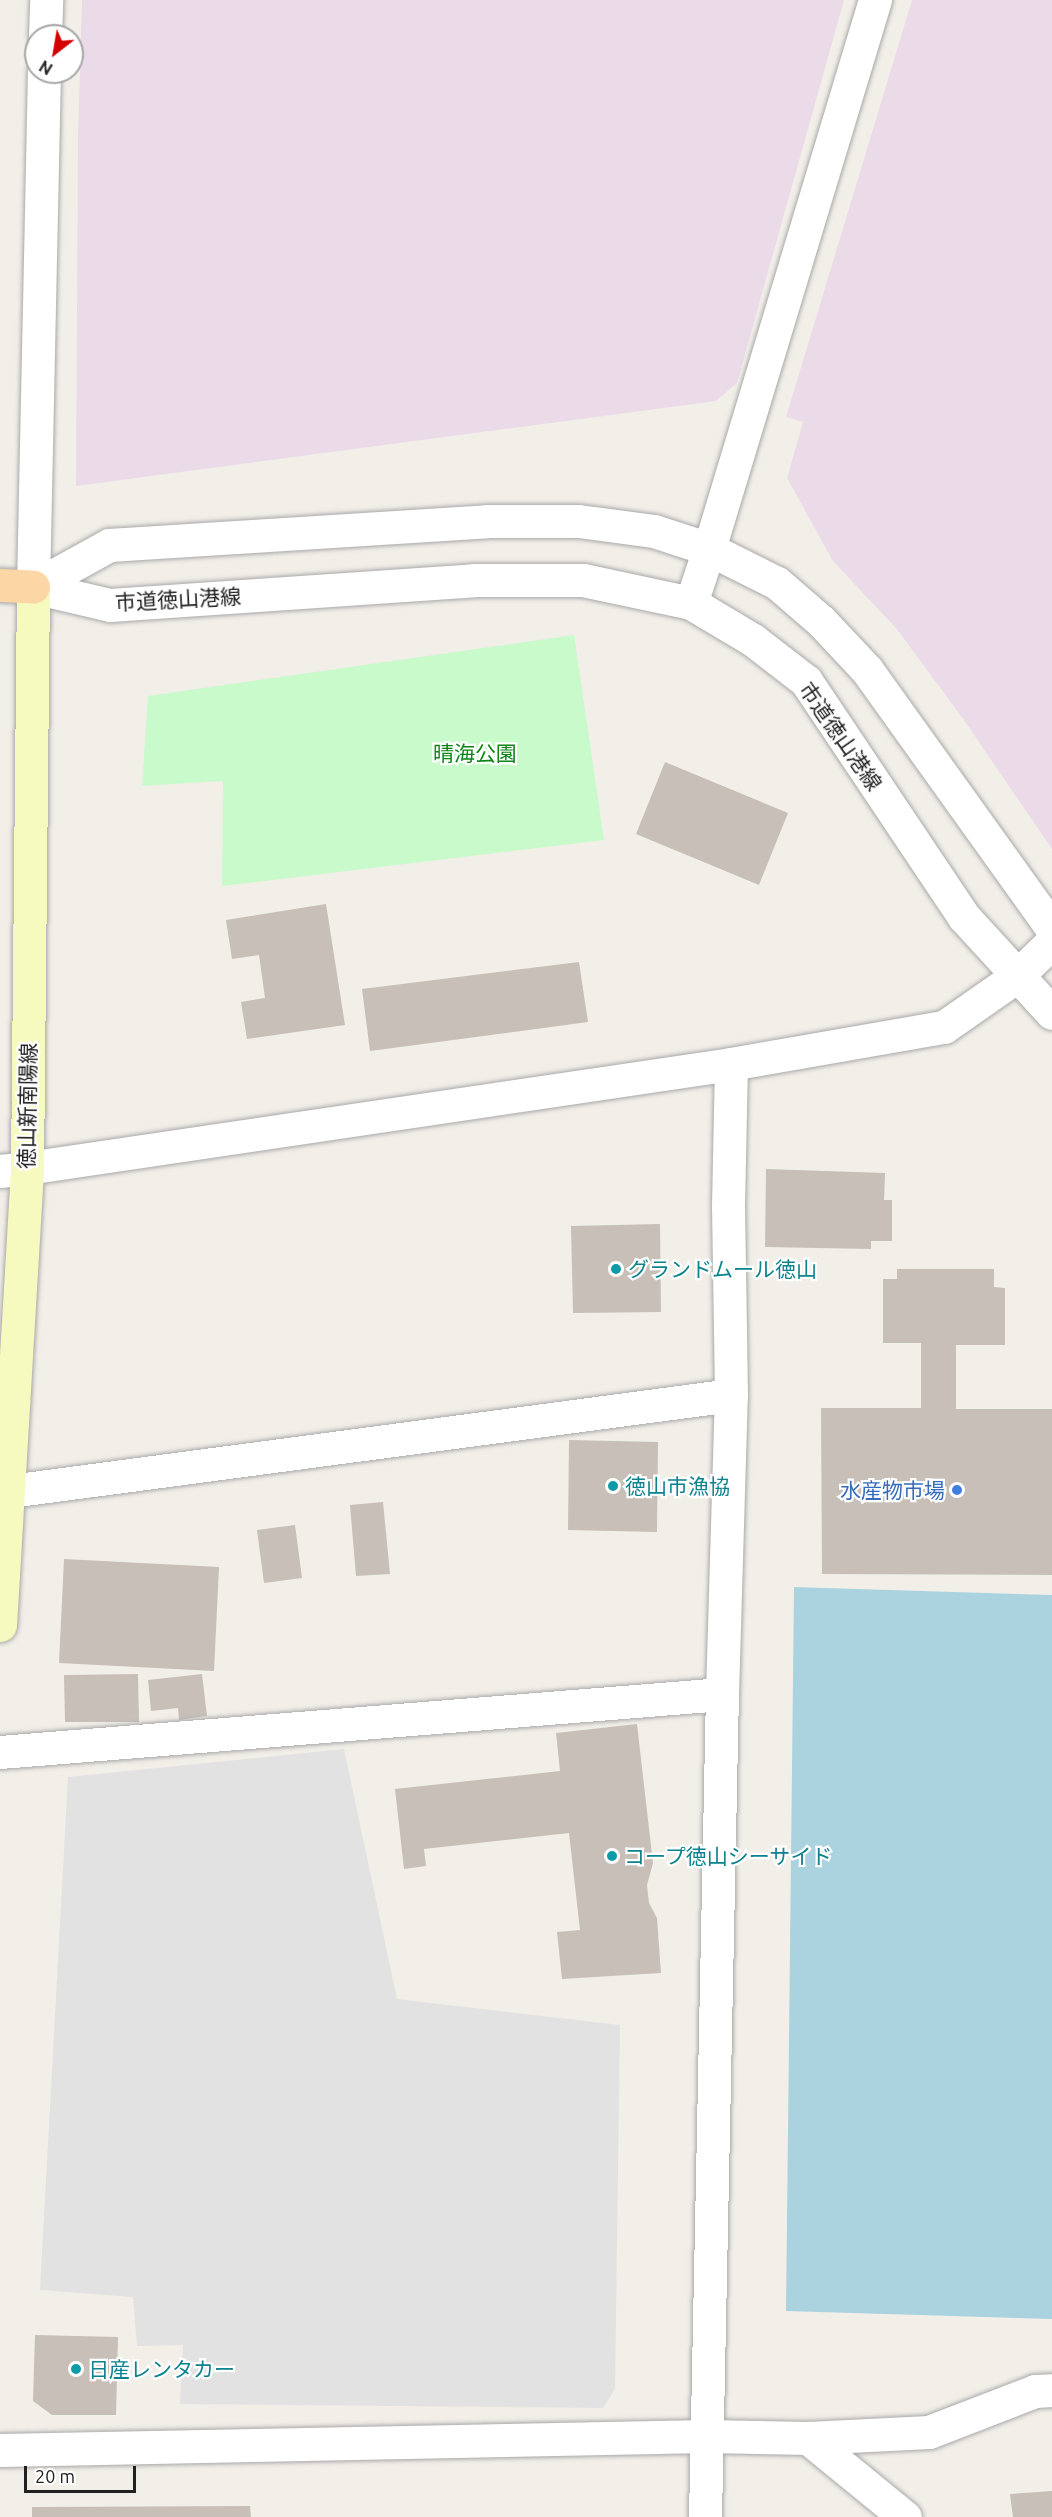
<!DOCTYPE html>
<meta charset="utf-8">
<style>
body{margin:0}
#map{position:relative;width:1052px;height:2517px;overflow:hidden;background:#f2efe9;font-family:Ubuntu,"Noto Sans JP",sans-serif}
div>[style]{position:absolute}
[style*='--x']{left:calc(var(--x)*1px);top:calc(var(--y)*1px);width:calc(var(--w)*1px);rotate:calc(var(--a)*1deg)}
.industrial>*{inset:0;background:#ebdbe8}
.park>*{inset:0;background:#c8facc}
.parking>*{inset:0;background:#e2e2e2}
.water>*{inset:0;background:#aad3df}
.building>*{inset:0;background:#c7bfb8}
.roads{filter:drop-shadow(0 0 2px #a9a9a9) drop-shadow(0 0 2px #a9a9a9)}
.minor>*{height:33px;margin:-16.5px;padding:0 16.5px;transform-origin:16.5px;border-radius:16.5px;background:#fff}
.tertiary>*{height:33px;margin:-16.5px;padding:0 16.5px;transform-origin:16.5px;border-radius:16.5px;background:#fff}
.secondary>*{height:33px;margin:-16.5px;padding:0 16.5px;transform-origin:16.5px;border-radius:16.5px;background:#f7fabf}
.primary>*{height:33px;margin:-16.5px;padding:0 16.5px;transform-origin:16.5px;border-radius:16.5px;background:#fcd6a4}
.dots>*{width:16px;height:16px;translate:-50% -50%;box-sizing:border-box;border:3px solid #fff;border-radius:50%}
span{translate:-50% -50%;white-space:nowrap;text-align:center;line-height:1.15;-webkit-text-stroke:4.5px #fff;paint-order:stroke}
.street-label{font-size:21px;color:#222}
.park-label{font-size:21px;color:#0c8416}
.culture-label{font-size:21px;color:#0d838f}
.left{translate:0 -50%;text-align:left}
.shop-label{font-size:21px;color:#366cbe}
.right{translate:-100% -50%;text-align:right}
.north{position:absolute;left:24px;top:24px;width:60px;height:60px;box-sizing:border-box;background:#fff;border:2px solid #a7a7a7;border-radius:50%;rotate:211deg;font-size:16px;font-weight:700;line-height:24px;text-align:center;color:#222}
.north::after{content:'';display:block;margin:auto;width:21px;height:27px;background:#d40000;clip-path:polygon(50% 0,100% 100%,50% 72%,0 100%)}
.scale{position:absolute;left:24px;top:2466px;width:112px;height:27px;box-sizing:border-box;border:3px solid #222;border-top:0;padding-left:8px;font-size:18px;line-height:21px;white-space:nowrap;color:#222;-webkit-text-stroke:4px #fff;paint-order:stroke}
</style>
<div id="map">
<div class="industrial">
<div style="clip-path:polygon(82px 0,844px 0,737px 383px,716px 401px,76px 486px,78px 134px)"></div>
<div style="clip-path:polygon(912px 0,1052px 0,1052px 849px,964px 720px,896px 628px,833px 561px,787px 478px,803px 422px,786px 417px)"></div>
</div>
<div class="park">
<div style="clip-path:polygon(574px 635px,604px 840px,222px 886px,223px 781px,142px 786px,148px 696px)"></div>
</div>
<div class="parking">
<div style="clip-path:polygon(344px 1749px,397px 1999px,620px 2025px,615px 2389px,603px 2408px,180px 2404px,183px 2345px,137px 2346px,133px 2297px,40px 2290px,68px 1777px)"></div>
</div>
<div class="water">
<div style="clip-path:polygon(794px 1587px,1052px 1595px,1052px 2319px,786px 2311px)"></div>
</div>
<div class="building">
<div style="clip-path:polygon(665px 762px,788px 813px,759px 885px,636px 834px)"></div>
<div style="clip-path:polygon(326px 904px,345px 1025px,247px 1039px,241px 1002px,265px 998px,259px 955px,232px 959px,226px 920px)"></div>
<div style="clip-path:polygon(579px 962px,588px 1022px,370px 1051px,362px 989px)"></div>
<div style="clip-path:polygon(766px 1169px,885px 1173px,884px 1200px,892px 1200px,892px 1241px,871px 1241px,871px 1249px,765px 1247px)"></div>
<div style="clip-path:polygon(660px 1224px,661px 1312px,573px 1313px,571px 1226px)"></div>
<div style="clip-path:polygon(897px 1269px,994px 1269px,994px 1287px,1005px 1288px,1005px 1345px,956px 1345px,956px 1409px,1052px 1409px,1052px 1575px,822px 1574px,821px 1408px,921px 1408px,921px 1343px,883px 1343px,883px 1279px,897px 1279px)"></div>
<div style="clip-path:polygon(569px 1440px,658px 1442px,657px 1532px,568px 1530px)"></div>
<div style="clip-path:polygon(383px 1502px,390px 1574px,356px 1576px,350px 1505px)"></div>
<div style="clip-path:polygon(295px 1525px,302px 1578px,264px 1583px,257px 1530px)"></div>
<div style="clip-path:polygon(64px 1559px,219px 1567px,214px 1671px,59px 1663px)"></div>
<div style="clip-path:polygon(138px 1674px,139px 1722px,65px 1722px,64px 1675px)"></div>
<div style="clip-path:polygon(202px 1674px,207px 1716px,179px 1720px,178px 1708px,151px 1711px,148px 1680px)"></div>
<div style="clip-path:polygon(637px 1724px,653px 1863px,647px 1885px,649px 1903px,657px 1918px,661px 1973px,562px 1979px,557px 1932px,580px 1930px,569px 1833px,424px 1849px,426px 1866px,404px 1869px,395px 1789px,560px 1771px,556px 1733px)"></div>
<div style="clip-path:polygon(35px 2335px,118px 2337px,116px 2415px,52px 2415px,33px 2401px)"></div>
<div style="clip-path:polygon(1052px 2491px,1052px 2517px,1013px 2517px,1010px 2494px)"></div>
<div style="clip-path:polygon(250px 2506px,251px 2517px,32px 2517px,32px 2507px)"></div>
</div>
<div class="roads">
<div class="minor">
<div style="--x:45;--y:36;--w:36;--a:-88"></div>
<div style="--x:33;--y:587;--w:515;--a:-88.78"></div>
<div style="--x:0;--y:1171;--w:27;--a:-6"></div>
<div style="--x:10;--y:1491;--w:727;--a:-7.58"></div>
<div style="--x:0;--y:1752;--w:724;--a:-4.59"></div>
<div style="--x:808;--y:2438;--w:125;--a:39.2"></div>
</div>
<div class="tertiary">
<div style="--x:33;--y:587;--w:79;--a:13.2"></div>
<div style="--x:110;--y:605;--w:365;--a:-3.9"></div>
<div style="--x:474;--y:580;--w:109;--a:0"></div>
<div style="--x:583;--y:580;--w:110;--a:12"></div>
<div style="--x:691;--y:603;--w:72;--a:30.8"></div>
<div style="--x:753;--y:640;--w:67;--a:37.7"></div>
<div style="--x:806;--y:681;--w:284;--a:56.2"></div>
<div style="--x:964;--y:917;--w:130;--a:47.5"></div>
<div style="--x:33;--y:587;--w:87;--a:-28.9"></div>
<div style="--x:109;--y:545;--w:379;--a:-3.6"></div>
<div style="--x:487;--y:521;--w:91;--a:0"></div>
<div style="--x:578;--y:521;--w:77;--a:7.5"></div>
<div style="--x:654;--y:531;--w:58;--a:18.1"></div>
<div style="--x:709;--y:549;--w:76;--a:26.6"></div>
<div style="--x:777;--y:583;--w:58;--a:40.8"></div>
<div style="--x:821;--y:621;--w:67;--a:46.8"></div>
<div style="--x:867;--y:670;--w:317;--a:54.4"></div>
<div style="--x:691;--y:603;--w:57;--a:-71.6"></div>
<div style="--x:709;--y:549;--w:574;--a:-73.18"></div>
<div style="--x:27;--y:1168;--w:712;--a:-8.4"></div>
<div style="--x:731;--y:1064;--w:216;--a:-9.9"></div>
<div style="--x:944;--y:1027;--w:89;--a:-34.9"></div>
<div style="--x:1017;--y:976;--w:49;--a:-44.2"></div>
<div style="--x:0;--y:2450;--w:707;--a:-1.13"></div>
<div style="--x:707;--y:2436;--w:101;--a:1.1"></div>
<div style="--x:808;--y:2438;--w:121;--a:-2.8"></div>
<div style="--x:929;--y:2432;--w:114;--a:-21.1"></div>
<div style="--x:1035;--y:2391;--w:17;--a:-3"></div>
<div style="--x:705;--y:2517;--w:823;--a:-88.82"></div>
<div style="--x:722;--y:1694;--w:299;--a:-88.3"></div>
<div style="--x:731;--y:1395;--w:189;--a:-90.9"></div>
<div style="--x:728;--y:1206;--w:142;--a:-88.8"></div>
</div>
<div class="secondary">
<div style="--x:0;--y:1625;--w:458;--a:-86.6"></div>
<div style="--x:27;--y:1168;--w:581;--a:-89.41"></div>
</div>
<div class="primary">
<div style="--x:0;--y:585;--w:33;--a:3"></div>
</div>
</div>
<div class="dots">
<div style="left:616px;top:1269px;background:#0f9aa8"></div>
<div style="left:613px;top:1486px;background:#0f9aa8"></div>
<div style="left:957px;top:1490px;background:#3f7fe0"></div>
<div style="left:612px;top:1856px;background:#0f9aa8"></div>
<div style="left:76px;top:2369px;background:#0f9aa8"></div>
</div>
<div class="street-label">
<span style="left:178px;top:599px;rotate:-3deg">市道徳山港線</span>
<span style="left:841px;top:736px;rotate:55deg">市道徳山港線</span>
<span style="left:27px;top:1106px;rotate:-89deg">徳山新南陽線</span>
</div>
<div class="park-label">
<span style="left:475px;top:753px">晴海公園</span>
</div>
<div class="culture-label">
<span class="left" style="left:628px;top:1269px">グランドムール徳山</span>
<span class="left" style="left:625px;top:1486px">徳山市漁協</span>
<span class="left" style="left:624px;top:1856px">コープ徳山シーサイド</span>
<span class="left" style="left:88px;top:2369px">日産レンタカー</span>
</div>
<div class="shop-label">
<span class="right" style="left:945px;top:1490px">水産物市場</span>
</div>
<div class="north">N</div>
<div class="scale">20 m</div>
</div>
